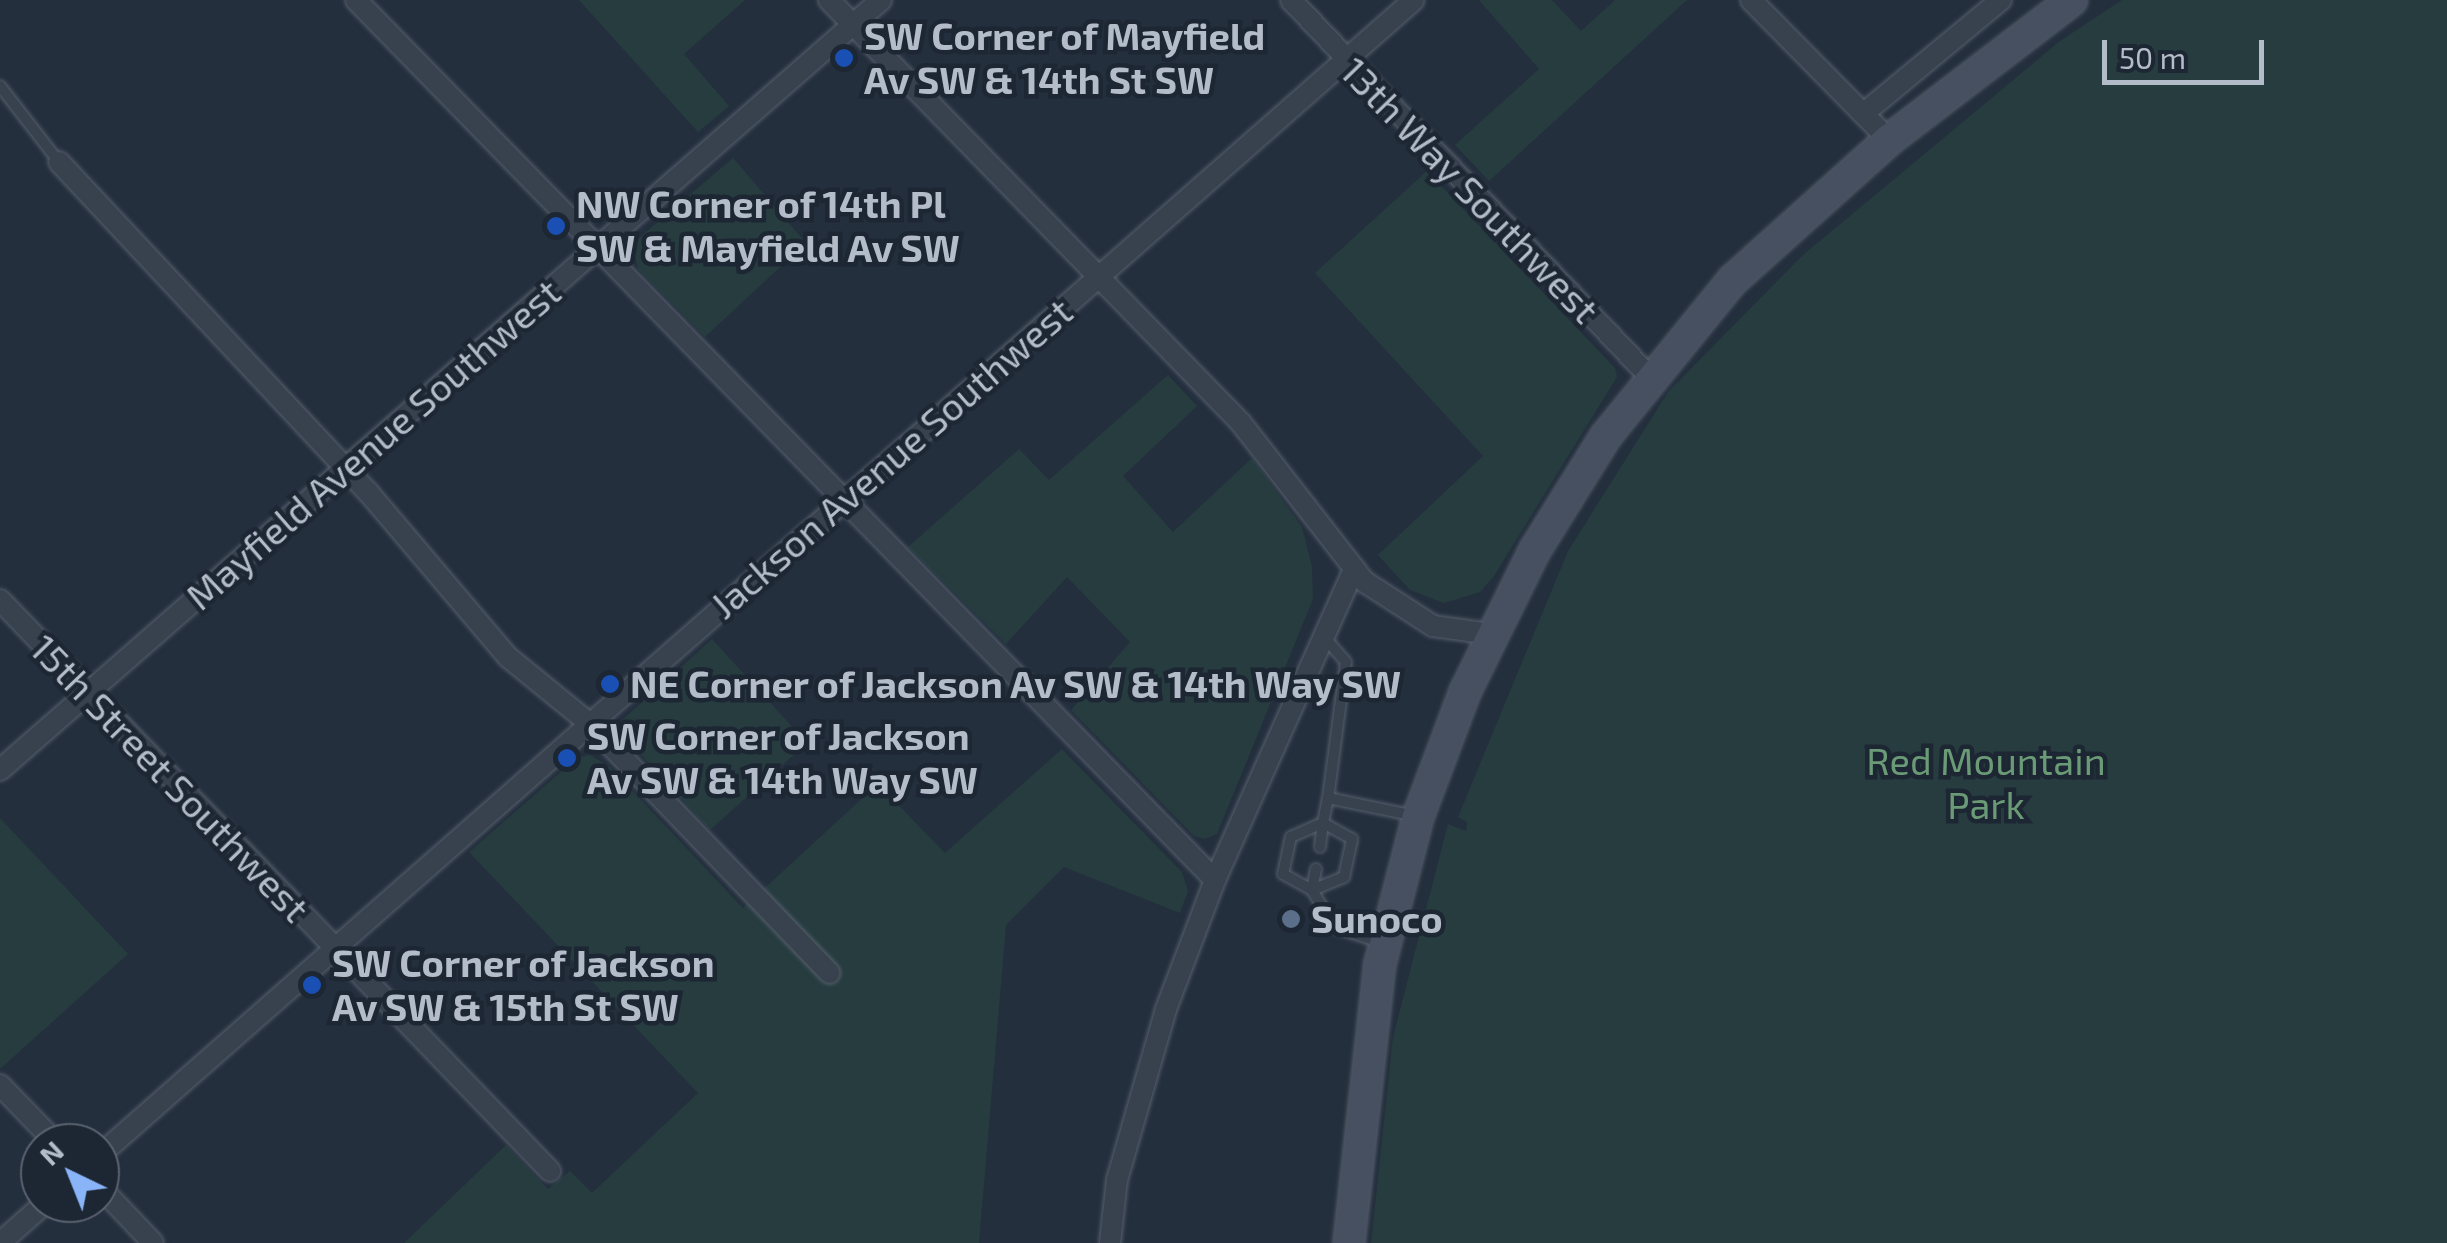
<!DOCTYPE html>
<style>
body{margin:0}
#map{position:relative;width:2447px;height:1243px;overflow:hidden;background:#242f3e;font-family:"Exo 2",sans-serif}
div>[style]{position:absolute}
[style*='--x']{left:calc(var(--x)*1px);top:calc(var(--y)*1px);width:calc(var(--w)*1px);rotate:calc(var(--a)*1deg)}
.green>*{inset:0;background:#263c3f}
.roads{filter:drop-shadow(0 0 2px #565f6c) drop-shadow(0 0 2px #565f6c)}
.lane>*{height:10px;margin:-5px;padding:0 5px;transform-origin:5px;border-radius:5px;background:#38414e}
.street>*{height:20px;margin:-10px;padding:0 10px;transform-origin:10px;border-radius:10px;background:#38414e}
.secondary>*{height:30px;margin:-15px;padding:0 15px;transform-origin:15px;border-radius:15px;background:#465061}
.dots>*{width:28px;height:28px;translate:-50% -50%;box-sizing:border-box;border:5px solid #1d2633;border-radius:50%}
span{translate:-50% -50%;white-space:nowrap;text-align:center;line-height:1.15;-webkit-text-stroke:9px #1d2633;paint-order:stroke}
.poi-label{font-size:38px;color:#b4bcc9;font-weight:700}
.left{translate:0 -50%;text-align:left}
.street-label{font-size:38px;color:#b4bcc9}
.park-label{font-size:38px;color:#6b9a76}
.north{position:absolute;left:20px;top:1123px;width:100px;height:100px;box-sizing:border-box;background:#1d2633;border:2px solid #59626f;border-radius:50%;rotate:317deg;font-size:28px;font-weight:700;line-height:40px;text-align:center;color:#b4bcc9}
.north::after{content:'';display:block;margin:auto;width:35px;height:45px;background:#8ab4f8;clip-path:polygon(50% 0,100% 100%,50% 72%,0 100%)}
.scale{position:absolute;left:2102px;top:40px;width:162px;height:45px;box-sizing:border-box;border:5px solid #b4bcc9;border-top:0;padding-left:12px;font-size:30px;line-height:35px;white-space:nowrap;color:#b4bcc9;-webkit-text-stroke:8px #1d2633;paint-order:stroke}
</style>
<div id="map">
<div class="green">
<div style="clip-path:polygon(579px 0,745px 0,684px 54px,729px 106px,698px 132px)"></div>
<div style="clip-path:polygon(1479px 0,1552px 0,1581px 31px,1615px 0,1687px 0,1489px 181px,1455px 145px,1539px 69px)"></div>
<div style="clip-path:polygon(2122px 0,2447px 0,2447px 1243px,1371px 1243px,1393px 1037px,1448px 824px,1466px 831px,1467px 822px,1458px 817px,1568px 551px,1668px 392px,1803px 255px,2060px 41px)"></div>
<div style="clip-path:polygon(733px 158px,806px 243px,705px 337px,638px 269px,632px 244px)"></div>
<div style="clip-path:polygon(1427px 171px,1615px 368px,1617px 377px,1494px 576px,1480px 592px,1444px 603px,1410px 590px,1378px 555px,1483px 456px,1315px 273px)"></div>
<div style="clip-path:polygon(1168px 375px,1197px 406px,1123px 476px,1173px 532px,1252px 458px,1302px 527px,1312px 567px,1313px 599px,1217px 834px,1205px 839px,1194px 836px,1071px 710px,1130px 642px,1067px 577px,1006px 644px,908px 547px,1019px 449px,1049px 480px)"></div>
<div style="clip-path:polygon(712px 639px,807px 743px,710px 830px,624px 736px,623px 719px)"></div>
<div style="clip-path:polygon(1062px 749px,1182px 872px,1188px 891px,1180px 913px,1064px 867px,1006px 925px,979px 1243px,404px 1243px,506px 1145px,548px 1189px,570px 1171px,592px 1193px,698px 1093px,469px 852px,578px 757px,590px 755px,609px 766px,743px 908px,878px 784px,945px 853px)"></div>
<div style="clip-path:polygon(0 818px,128px 954px,0 1069px)"></div>
</div>
<div class="roads">
<div class="lane">
<div style="--x:0;--y:86;--w:96;--a:52.2"></div>
<div style="--x:1325;--y:638;--w:32;--a:49"></div>
<div style="--x:1346;--y:662;--w:137;--a:97.5"></div>
<div style="--x:1320;--y:847;--w:24;--a:-83"></div>
<div style="--x:1316;--y:869;--w:21;--a:101"></div>
<div style="--x:1312;--y:890;--w:33;--a:-151"></div>
<div style="--x:1283;--y:874;--w:38;--a:-78"></div>
<div style="--x:1291;--y:837;--w:35;--a:-24"></div>
<div style="--x:1380;--y:942;--w:48;--a:-161.9"></div>
<div style="--x:1334;--y:927;--w:43;--a:-120.7"></div>
<div style="--x:1312;--y:890;--w:35;--a:-22"></div>
<div style="--x:1344;--y:877;--w:39;--a:-78"></div>
<div style="--x:1352;--y:839;--w:33;--a:-151"></div>
<div style="--x:1323;--y:823;--w:25;--a:-79"></div>
<div style="--x:1328;--y:798;--w:90;--a:11.6"></div>
</div>
<div class="street">
<div style="--x:356;--y:0;--w:1230;--a:45.69"></div>
<div style="--x:829;--y:0;--w:590;--a:45.75"></div>
<div style="--x:1241;--y:423;--w:202;--a:52.1"></div>
<div style="--x:1365;--y:582;--w:81;--a:32.9"></div>
<div style="--x:1433;--y:626;--w:59;--a:7.9"></div>
<div style="--x:1291;--y:0;--w:522;--a:46.4"></div>
<div style="--x:1751;--y:0;--w:197;--a:45.4"></div>
<div style="--x:1863;--y:114;--w:179;--a:-39.6"></div>
<div style="--x:59;--y:162;--w:452;--a:46.9"></div>
<div style="--x:368;--y:492;--w:216;--a:49.7"></div>
<div style="--x:508;--y:657;--w:104;--a:39.2"></div>
<div style="--x:589;--y:723;--w:347;--a:46.1"></div>
<div style="--x:0;--y:600;--w:793;--a:46.07"></div>
<div style="--x:0;--y:770;--w:1170;--a:-41.15"></div>
<div style="--x:0;--y:1085;--w:81;--a:46"></div>
<div style="--x:100;--y:1155;--w:1749;--a:-41.32"></div>
<div style="--x:100;--y:1187;--w:77;--a:46.6"></div>
<div style="--x:0;--y:1243;--w:60;--a:-41.6"></div>
<div style="--x:1110;--y:1243;--w:63;--a:-83.7"></div>
<div style="--x:1117;--y:1180;--w:178;--a:-74"></div>
<div style="--x:1166;--y:1009;--w:138;--a:-69.2"></div>
<div style="--x:1215;--y:880;--w:341;--a:-65.9"></div>
</div>
<div class="secondary">
<div style="--x:1349;--y:1243;--w:281;--a:-83.7"></div>
<div style="--x:1380;--y:964;--w:152;--a:-75.5"></div>
<div style="--x:1418;--y:817;--w:134;--a:-69.4"></div>
<div style="--x:1465;--y:692;--w:158;--a:-63.8"></div>
<div style="--x:1535;--y:550;--w:134;--a:-58.1"></div>
<div style="--x:1606;--y:436;--w:201;--a:-50.9"></div>
<div style="--x:1733;--y:280;--w:210;--a:-41.9"></div>
<div style="--x:1889;--y:140;--w:230;--a:-37.4"></div>
</div>
</div>
<div class="dots">
<div style="left:844px;top:58px;background:#1a4fb4"></div>
<div style="left:556px;top:226px;background:#1a4fb4"></div>
<div style="left:610px;top:684px;background:#1a4fb4"></div>
<div style="left:567px;top:758px;background:#1a4fb4"></div>
<div style="left:1291px;top:919px;background:#5c6f8a"></div>
<div style="left:312px;top:985px;background:#1a4fb4"></div>
</div>
<div class="poi-label">
<span class="left" style="left:864px;top:58px">SW Corner of Mayfield<br>Av SW &amp; 14th St SW</span>
<span class="left" style="left:576px;top:226px">NW Corner of 14th Pl<br>SW &amp; Mayfield Av SW</span>
<span class="left" style="left:630px;top:684px">NE Corner of Jackson Av SW &amp; 14th Way SW</span>
<span class="left" style="left:587px;top:758px">SW Corner of Jackson<br>Av SW &amp; 14th Way SW</span>
<span class="left" style="left:1311px;top:919px">Sunoco</span>
<span class="left" style="left:332px;top:985px">SW Corner of Jackson<br>Av SW &amp; 15th St SW</span>
</div>
<div class="street-label">
<span style="left:1470px;top:190px;rotate:46deg">13th Way Southwest</span>
<span style="left:373px;top:444px;rotate:-41deg">Mayfield Avenue Southwest</span>
<span style="left:891px;top:458px;rotate:-41deg">Jackson Avenue Southwest</span>
<span style="left:170px;top:778px;rotate:46deg">15th Street Southwest</span>
</div>
<div class="park-label">
<span style="left:1986px;top:783px">Red Mountain<br>Park</span>
</div>
<div class="north">N</div>
<div class="scale">50 m</div>
</div>
